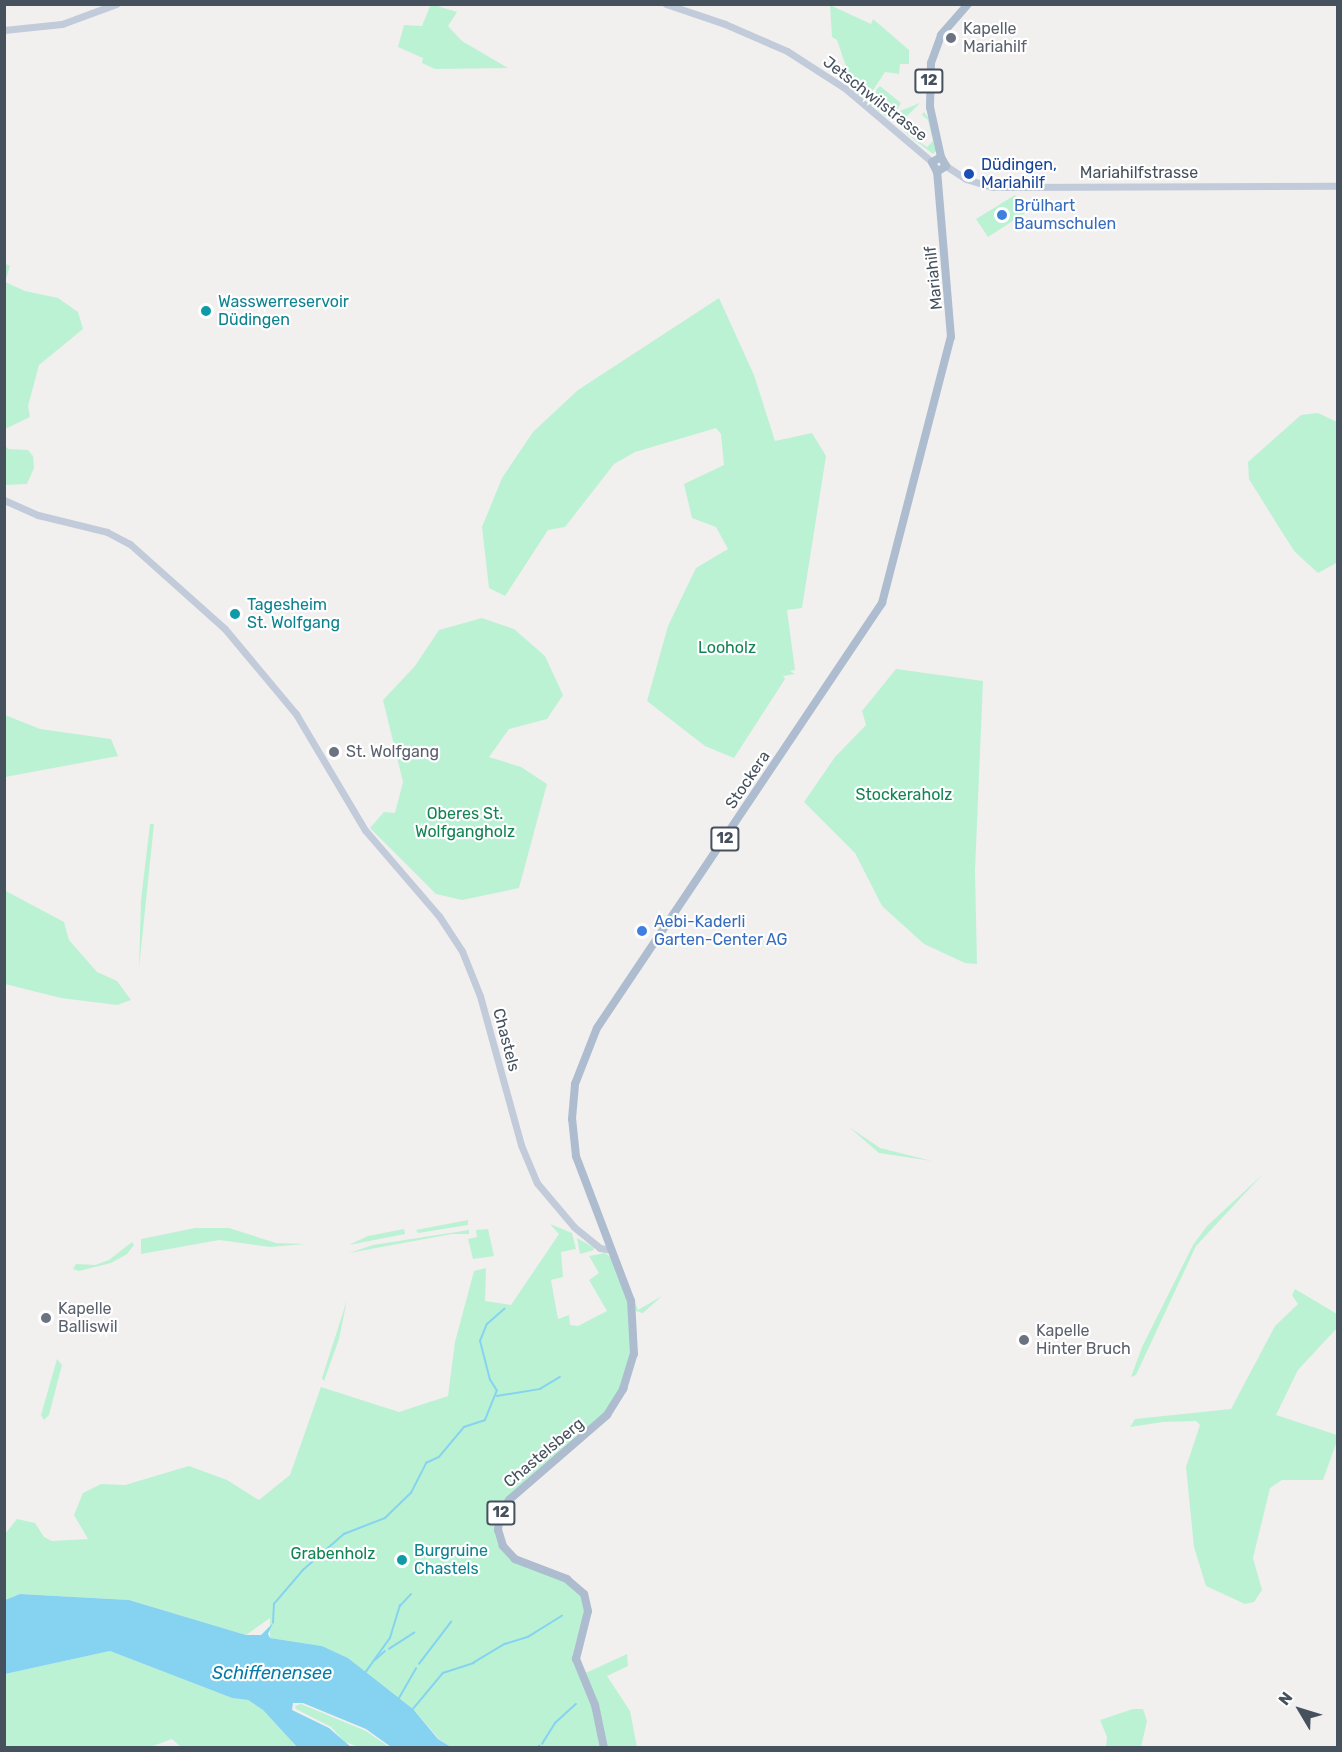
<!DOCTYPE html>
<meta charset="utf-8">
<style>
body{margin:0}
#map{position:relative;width:1342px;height:1752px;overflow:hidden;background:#f2efef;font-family:Rubik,sans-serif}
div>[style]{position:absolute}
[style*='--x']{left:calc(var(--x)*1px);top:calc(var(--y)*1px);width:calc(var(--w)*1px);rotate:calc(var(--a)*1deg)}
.green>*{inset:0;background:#bbf2d4}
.water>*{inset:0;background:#86d3f1}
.stream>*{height:1.5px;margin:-0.75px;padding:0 0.75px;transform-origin:0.75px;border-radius:0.75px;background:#86d3f1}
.secondary>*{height:7px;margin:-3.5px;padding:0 3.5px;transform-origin:3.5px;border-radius:3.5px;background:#c1cbd9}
.primary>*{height:8px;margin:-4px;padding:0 4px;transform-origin:4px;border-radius:4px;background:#adbccf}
.dots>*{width:16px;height:16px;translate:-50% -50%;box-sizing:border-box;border:3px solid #fff;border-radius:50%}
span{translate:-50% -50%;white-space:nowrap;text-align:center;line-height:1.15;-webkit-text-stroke:4.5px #fff;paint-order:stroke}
.shield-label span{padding:2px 4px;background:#fff;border:2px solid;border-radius:4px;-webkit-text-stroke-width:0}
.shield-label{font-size:15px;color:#46515e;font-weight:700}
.worship-label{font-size:16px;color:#5b616d}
.left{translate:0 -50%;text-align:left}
.street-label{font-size:16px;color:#46515e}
.transit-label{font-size:16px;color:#164399}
.shop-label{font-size:16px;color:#366cbe}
.culture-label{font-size:16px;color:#0d838f}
.park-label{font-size:16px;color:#128453}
.water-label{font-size:18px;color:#057baa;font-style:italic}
.frame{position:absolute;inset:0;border:6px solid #46515e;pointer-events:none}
.north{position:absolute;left:1270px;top:1680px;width:60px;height:60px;-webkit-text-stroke:4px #fff;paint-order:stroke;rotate:308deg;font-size:16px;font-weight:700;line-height:24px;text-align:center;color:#46515e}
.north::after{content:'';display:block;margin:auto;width:21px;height:27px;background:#46515e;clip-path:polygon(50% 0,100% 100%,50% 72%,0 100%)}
</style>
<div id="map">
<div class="green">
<div style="clip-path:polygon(431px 4px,457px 12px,448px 26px,462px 41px,508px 68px,435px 69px,422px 63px,423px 58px,398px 47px,404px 25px,422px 26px)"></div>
<div style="clip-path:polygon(830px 5px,871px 24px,873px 19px,909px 50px,909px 64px,900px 64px,899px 74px,885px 72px,870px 95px,880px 86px,901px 103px,895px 113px,920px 103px,906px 117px,890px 120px,848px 87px,852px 84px,837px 40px,832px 37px)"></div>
<div style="clip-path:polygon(924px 112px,929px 119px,937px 150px,933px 154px,898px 127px,927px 147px,933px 141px,928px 120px,922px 115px)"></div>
<div style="clip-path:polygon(1015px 195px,1028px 211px,988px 237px,976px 219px)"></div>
<div style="clip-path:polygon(6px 264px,10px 266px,5px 282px,25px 291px,58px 298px,78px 312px,83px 329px,39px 365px,28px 406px,30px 417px,5px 429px,4px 267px)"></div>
<div style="clip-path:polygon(719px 298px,754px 375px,775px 441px,812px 433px,826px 456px,802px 608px,787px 610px,795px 670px,790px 671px,795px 674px,783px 676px,785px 679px,734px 758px,705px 746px,647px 701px,668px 626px,696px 568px,728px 549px,716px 527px,692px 518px,684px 484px,724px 465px,721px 434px,716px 428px,635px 452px,614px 464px,565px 527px,548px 530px,505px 596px,489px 588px,482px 527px,502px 478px,533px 432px,578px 390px)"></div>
<div style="clip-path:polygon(1318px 413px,1337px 422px,1338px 562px,1318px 573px,1295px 552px,1280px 529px,1249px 479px,1248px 462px,1301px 415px)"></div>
<div style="clip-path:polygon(4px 444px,8px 449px,28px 450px,33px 456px,34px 468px,27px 484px,5px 485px)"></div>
<div style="clip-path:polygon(482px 618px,514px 629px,545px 656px,563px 695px,547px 719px,509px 729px,489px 757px,521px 767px,547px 784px,519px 888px,462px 900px,436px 894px,370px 828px,384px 812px,395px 813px,403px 782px,383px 700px,415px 666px,439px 630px)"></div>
<div style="clip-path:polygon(896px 669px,983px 681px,975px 871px,977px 964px,965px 963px,924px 944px,882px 906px,855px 853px,804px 802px,835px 757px,866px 725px,862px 711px)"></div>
<div style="clip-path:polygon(5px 715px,40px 729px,111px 739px,118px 756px,5px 777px)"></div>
<div style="clip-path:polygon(150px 824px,154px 824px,139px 968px,141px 900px)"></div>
<div style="clip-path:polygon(4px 890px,64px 922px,69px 940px,97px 972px,117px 981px,131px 1000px,117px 1005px,61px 998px,5px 984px)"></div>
<div style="clip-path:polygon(849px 1127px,880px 1148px,932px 1161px,879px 1153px)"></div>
<div style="clip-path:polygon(1262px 1175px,1196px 1246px,1136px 1375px,1131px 1377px,1142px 1347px,1193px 1245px,1207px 1226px)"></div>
<div style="clip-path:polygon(468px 1220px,468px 1225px,418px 1233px,416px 1230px)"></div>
<div style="clip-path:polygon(550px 1224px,572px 1233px,576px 1249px,561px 1252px,563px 1277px,551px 1280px,558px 1319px,569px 1315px,570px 1325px,578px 1326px,607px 1311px,589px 1280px,599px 1273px,589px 1256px,605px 1253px,612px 1258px,628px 1295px,632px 1352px,624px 1381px,609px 1409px,497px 1515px,495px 1534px,502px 1550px,564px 1580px,581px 1594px,585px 1612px,574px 1650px,579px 1676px,627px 1654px,628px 1666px,607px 1676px,630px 1711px,637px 1747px,451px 1747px,439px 1739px,413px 1709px,348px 1658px,322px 1646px,270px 1638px,270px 1618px,246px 1635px,129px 1600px,20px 1594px,5px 1600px,4px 1535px,17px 1519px,35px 1523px,44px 1537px,52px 1541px,88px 1539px,74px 1515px,83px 1493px,101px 1484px,125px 1485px,189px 1466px,227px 1480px,259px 1500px,290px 1475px,321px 1387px,399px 1412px,448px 1396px,455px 1342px,474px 1271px,486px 1268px,485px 1301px,511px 1305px,559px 1234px)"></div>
<div style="clip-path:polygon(195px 1228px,229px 1228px,276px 1243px,305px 1244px,270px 1247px,219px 1240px,141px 1254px,141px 1239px)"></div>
<div style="clip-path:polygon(404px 1229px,405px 1234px,349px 1245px,368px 1236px)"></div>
<div style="clip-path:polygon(488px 1229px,494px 1256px,473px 1259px,468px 1239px,477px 1237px,476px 1230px)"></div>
<div style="clip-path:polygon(469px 1230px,469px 1234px,452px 1234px,349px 1253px,373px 1245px)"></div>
<div style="clip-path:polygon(577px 1238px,593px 1247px,594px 1250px,580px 1254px)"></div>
<div style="clip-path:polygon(132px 1242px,134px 1245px,127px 1254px,111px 1263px,79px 1271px,73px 1269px,76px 1264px,95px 1265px,109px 1260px)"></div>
<div style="clip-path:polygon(615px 1250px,638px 1310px,662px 1296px,643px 1313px,636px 1311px)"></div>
<div style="clip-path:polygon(1295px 1289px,1337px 1314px,1337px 1328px,1298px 1370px,1276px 1415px,1337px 1435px,1337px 1441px,1323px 1480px,1282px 1480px,1270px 1488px,1253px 1558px,1262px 1590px,1254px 1602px,1245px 1604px,1206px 1586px,1194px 1547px,1186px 1467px,1200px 1425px,1196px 1421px,1163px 1422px,1130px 1427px,1135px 1419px,1231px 1409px,1275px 1326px,1298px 1304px,1292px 1295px)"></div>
<div style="clip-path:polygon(347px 1300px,339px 1339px,324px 1381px,322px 1378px)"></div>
<div style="clip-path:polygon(57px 1359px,62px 1365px,49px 1415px,44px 1420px,41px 1415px)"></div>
<div style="clip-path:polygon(110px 1651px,232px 1698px,248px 1700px,263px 1710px,297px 1747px,181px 1747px,172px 1739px,150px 1747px,5px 1748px,5px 1674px)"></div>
<div style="clip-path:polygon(301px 1704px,366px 1731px,389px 1747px,359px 1747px,345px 1742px,331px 1727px,296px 1709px,295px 1706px)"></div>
<div style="clip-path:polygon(1133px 1709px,1143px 1709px,1147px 1721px,1141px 1747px,1106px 1747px,1107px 1737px,1100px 1720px)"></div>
</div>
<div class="water">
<div style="clip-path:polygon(20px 1594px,129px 1600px,246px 1635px,261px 1635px,273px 1623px,268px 1634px,270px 1638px,322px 1646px,348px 1658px,413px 1709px,438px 1739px,451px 1747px,391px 1747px,366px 1729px,303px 1703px,293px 1703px,292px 1710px,329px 1728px,351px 1747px,297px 1747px,263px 1710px,248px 1700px,232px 1698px,110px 1651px,5px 1674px,5px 1600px)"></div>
</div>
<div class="stream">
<div style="--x:497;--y:1396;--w:44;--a:-9.2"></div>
<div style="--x:540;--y:1389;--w:23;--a:-31"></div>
<div style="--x:273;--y:1623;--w:19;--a:-87"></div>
<div style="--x:274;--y:1604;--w:45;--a:-49.5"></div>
<div style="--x:303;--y:1570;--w:55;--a:-41.3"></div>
<div style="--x:344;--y:1534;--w:44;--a:-21.3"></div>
<div style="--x:385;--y:1518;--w:36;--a:-44"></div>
<div style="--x:411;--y:1493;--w:34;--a:-63"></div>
<div style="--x:426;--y:1463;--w:14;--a:-25"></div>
<div style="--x:439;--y:1457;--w:39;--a:-50"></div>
<div style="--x:464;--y:1427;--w:22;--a:-18"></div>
<div style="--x:485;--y:1420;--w:31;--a:-68"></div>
<div style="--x:497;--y:1391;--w:13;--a:-122"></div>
<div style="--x:490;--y:1380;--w:40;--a:-104.4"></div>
<div style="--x:480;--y:1341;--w:18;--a:-68"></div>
<div style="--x:487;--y:1324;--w:23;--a:-41"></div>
<div style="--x:389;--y:1649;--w:30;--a:-33"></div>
<div style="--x:375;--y:1660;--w:13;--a:-42"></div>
<div style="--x:419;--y:1664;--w:53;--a:-52.7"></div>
<div style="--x:365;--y:1673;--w:43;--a:-54.5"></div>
<div style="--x:390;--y:1638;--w:34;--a:-73"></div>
<div style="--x:400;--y:1606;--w:16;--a:-47"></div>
<div style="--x:399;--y:1698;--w:34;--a:-60"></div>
<div style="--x:413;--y:1709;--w:47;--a:-50.2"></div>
<div style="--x:443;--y:1673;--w:32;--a:-18"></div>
<div style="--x:473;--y:1663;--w:37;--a:-31"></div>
<div style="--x:505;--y:1644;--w:24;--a:-17"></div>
<div style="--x:528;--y:1637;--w:40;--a:-32"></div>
<div style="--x:542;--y:1744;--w:25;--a:-58"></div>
<div style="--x:555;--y:1723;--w:28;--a:-42"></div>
<div style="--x:537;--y:1748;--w:3;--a:-45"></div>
</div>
<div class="secondary">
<div style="--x:666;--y:4;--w:62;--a:18.7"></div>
<div style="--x:725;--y:24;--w:68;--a:23.5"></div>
<div style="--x:787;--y:51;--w:70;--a:32.8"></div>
<div style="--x:846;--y:89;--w:113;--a:40.3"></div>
<div style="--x:4;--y:30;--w:58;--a:-5.9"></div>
<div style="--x:62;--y:24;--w:58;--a:-20.3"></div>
<div style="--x:946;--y:166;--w:24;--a:33"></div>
<div style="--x:966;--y:179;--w:27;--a:17"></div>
<div style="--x:992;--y:187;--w:346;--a:-0.2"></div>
<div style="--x:4;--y:500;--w:37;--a:24"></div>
<div style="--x:38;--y:515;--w:71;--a:13.8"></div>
<div style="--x:107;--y:532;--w:26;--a:28"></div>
<div style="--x:130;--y:544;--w:127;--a:41.8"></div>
<div style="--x:225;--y:629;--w:111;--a:50.1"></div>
<div style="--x:296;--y:714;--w:135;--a:59.3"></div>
<div style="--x:365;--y:830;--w:113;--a:49.3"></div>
<div style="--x:439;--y:916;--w:42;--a:56.7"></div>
<div style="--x:462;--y:951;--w:48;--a:68.2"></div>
<div style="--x:480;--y:996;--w:155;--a:74.6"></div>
<div style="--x:521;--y:1145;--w:41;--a:67.2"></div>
<div style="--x:537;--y:1183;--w:57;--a:49.9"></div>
<div style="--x:574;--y:1227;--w:33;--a:39"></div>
<div style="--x:600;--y:1248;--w:11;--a:10"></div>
</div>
<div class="primary">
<div style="--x:941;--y:157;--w:51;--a:-102.4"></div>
<div style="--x:930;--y:107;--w:44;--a:-88.7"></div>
<div style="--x:931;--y:63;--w:30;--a:-70"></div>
<div style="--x:941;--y:35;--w:41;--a:-48.9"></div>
<div style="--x:937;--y:172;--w:11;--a:-117"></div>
<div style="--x:932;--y:162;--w:10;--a:-29"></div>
<div style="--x:937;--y:172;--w:11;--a:-34"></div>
<div style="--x:946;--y:166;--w:10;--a:-119"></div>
<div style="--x:604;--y:1748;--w:44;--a:-101.8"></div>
<div style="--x:595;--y:1705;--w:50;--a:-112.4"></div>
<div style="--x:576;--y:1659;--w:49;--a:-76"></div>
<div style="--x:588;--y:1611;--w:17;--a:-103"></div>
<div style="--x:584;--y:1594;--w:23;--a:-139"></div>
<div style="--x:567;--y:1579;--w:56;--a:-159"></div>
<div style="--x:515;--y:1559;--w:18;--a:-133"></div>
<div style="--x:503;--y:1546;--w:17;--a:-107"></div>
<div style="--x:498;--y:1530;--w:16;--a:-83"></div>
<div style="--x:500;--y:1514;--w:17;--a:-57"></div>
<div style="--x:509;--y:1500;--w:130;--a:-40.9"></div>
<div style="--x:607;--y:1415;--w:31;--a:-58"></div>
<div style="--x:623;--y:1389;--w:37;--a:-73"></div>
<div style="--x:634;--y:1354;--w:53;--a:-93.2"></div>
<div style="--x:631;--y:1301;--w:155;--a:-110.8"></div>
<div style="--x:576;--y:1156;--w:37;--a:-96"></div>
<div style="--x:572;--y:1119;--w:35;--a:-85"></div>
<div style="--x:575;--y:1084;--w:60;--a:-68.6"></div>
<div style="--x:597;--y:1028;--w:512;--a:-56.15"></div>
<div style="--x:882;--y:603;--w:275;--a:-75.5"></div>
<div style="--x:951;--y:337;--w:166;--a:-94.8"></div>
</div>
<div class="dots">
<div style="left:951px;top:38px;background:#6b7280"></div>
<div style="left:969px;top:174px;background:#1a4fb4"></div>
<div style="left:1002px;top:215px;background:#3f7fe0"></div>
<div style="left:206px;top:311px;background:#0f9aa8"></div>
<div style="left:235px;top:614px;background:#0f9aa8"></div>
<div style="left:334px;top:752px;background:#6b7280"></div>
<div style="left:642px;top:931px;background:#3f7fe0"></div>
<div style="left:46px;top:1318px;background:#6b7280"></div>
<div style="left:1024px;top:1340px;background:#6b7280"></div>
<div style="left:402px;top:1560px;background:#0f9aa8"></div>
</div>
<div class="shield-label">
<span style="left:929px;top:81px">12</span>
<span style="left:725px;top:839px">12</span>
<span style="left:501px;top:1513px">12</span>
</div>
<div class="worship-label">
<span class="left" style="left:963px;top:38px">Kapelle<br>Mariahilf</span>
<span class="left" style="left:346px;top:752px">St. Wolfgang</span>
<span class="left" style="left:58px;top:1318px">Kapelle<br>Balliswil</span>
<span class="left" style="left:1036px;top:1340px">Kapelle<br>Hinter Bruch</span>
</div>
<div class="street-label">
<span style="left:875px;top:99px;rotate:38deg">Jetschwilstrasse</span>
<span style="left:1139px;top:173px">Mariahilfstrasse</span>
<span style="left:934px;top:278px;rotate:-96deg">Mariahilf</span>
<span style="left:748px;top:780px;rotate:-56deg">Stockera</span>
<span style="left:506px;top:1040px;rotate:75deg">Chastels</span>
<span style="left:544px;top:1453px;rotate:-40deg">Chastelsberg</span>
</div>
<div class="transit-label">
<span class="left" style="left:981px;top:174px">Düdingen,<br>Mariahilf</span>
</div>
<div class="shop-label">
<span class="left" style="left:1014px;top:215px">Brülhart<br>Baumschulen</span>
<span class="left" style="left:654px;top:931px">Aebi-Kaderli<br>Garten-Center AG</span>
</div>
<div class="culture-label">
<span class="left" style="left:218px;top:311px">Wasswerreservoir<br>Düdingen</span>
<span class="left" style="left:247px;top:614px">Tagesheim<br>St. Wolfgang</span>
<span class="left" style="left:414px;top:1560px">Burgruine<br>Chastels</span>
</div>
<div class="park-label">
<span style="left:727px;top:648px">Looholz</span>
<span style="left:904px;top:795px">Stockeraholz</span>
<span style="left:465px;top:823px">Oberes St.<br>Wolfgangholz</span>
<span style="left:333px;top:1554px">Grabenholz</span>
</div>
<div class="water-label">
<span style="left:272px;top:1673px">Schiffenensee</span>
</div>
<div class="frame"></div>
<div class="north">N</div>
</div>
